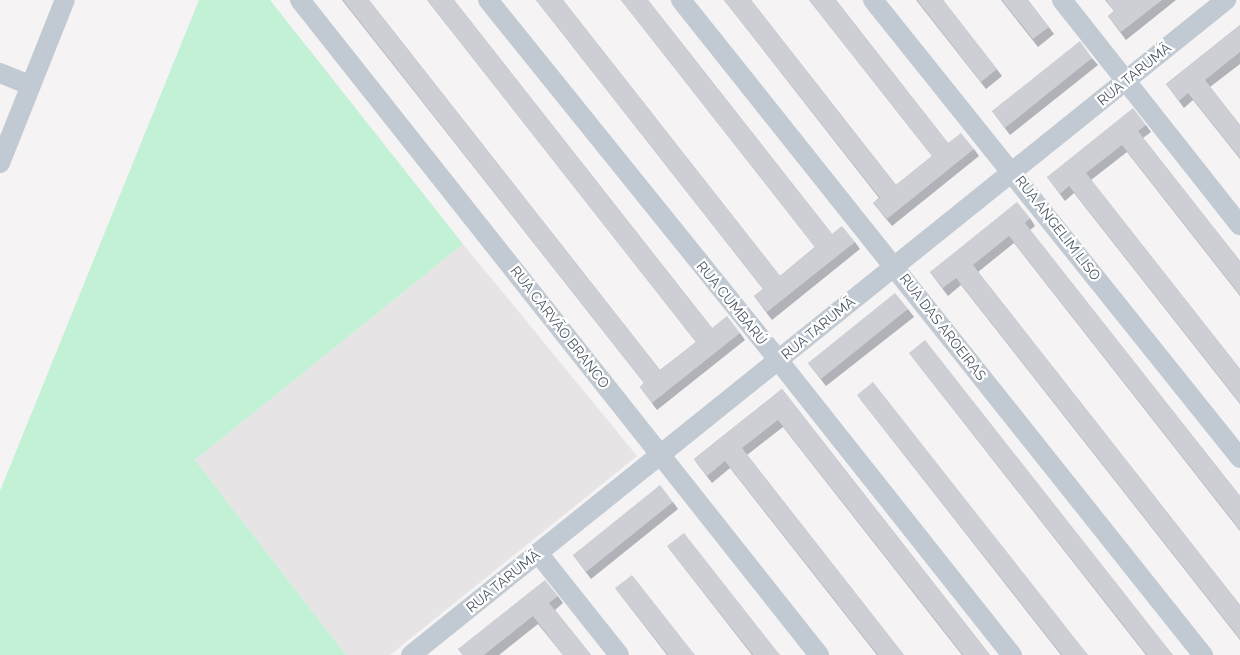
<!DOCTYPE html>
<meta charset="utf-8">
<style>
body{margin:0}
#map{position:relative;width:1240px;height:655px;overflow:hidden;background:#f5f3f3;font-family:Raleway,sans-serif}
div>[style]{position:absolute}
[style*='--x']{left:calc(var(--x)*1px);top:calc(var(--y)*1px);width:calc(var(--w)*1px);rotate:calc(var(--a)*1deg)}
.education>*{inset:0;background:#e6e4e5}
.green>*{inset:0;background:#c3f1d5}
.street>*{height:20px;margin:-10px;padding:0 10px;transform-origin:10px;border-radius:10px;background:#c1cad2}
.wall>*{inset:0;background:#b0b2b7}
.building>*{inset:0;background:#cdcfd5}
span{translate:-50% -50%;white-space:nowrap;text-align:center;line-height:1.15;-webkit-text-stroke:4.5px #fff;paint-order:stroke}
.street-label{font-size:14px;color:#4a5661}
</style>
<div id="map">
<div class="education">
<div style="clip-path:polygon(463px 244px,637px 456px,390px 655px,346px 655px,195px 460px)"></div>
</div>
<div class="green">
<div style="clip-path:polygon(199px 0,270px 0,463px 244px,195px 460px,346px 655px,0 655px,0 491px)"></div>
</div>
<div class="street">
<div style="--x:300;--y:0;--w:836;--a:51.61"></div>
<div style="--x:488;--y:0;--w:462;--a:51.1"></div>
<div style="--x:778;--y:360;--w:377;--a:51.6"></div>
<div style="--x:681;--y:0;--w:838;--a:51.45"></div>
<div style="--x:873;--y:0;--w:587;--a:51.29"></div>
<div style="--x:1062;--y:0;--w:287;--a:51.7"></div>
<div style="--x:0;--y:73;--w:32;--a:22"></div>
<div style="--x:0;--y:163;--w:175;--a:-68.3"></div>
<div style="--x:538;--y:553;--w:130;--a:51.5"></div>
<div style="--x:411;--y:655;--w:1046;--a:-38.79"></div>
</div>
<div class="wall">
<div style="clip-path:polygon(342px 0,369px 0,660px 370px,696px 342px,427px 0,454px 0,712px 328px,740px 333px,745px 340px,657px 410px,640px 387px,644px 383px)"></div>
<div style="clip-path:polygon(536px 0,563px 0,780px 276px,815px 247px,621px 0,648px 0,832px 234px,855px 242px,860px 249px,772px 320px,754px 296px,763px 289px)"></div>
<div style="clip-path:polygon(724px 0,751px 0,896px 185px,932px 156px,809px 0,836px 0,948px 143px,974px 149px,979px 156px,892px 226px,873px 203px,879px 198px)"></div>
<div style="clip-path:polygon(916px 0,943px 0,1002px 76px,986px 89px)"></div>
<div style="clip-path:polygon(1001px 0,1028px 0,1054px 34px,1038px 47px)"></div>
<div style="clip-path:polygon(1105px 0,1176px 0,1126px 40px,1108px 16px,1114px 11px)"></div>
<div style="clip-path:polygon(1240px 25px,1240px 64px,1210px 87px,1240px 125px,1240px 159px,1193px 100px,1184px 108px,1166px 84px)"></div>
<div style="clip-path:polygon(1092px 58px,1098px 65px,1010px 135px,992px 111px)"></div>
<div style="clip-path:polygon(1146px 125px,1151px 132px,1143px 138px,1240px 261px,1240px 296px,1127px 152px,1091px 180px,1240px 369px,1240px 404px,1074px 193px,1065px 201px,1047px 177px)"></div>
<div style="clip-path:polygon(1030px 218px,1035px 226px,1030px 230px,1240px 496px,1240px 531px,1014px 243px,978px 272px,1240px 605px,1240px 640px,961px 285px,948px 296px,930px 272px)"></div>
<div style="clip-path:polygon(908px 309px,914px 317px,826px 386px,808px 363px)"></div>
<div style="clip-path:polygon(909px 353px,1173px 655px,1146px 655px)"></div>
<div style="clip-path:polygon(782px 389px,990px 655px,962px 655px,783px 427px,747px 455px,904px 655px,877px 655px,730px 468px,712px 483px,699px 466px,694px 459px)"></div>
<div style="clip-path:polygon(857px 395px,1088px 655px,1061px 655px)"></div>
<div style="clip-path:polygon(673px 502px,678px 509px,591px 579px,573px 555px)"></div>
<div style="clip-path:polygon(667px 546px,780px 655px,752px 655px)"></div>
<div style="clip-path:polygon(615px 588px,695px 655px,667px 655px)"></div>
<div style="clip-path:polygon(558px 596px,563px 603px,555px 610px,591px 655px,563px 655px,538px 624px,499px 655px,463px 655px,458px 649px)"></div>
</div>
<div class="building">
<div style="clip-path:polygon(343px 0,369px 0,660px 370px,696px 342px,427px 0,454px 0,712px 328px,727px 316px,740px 333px,652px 403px,640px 387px,644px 383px)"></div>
<div style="clip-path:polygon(536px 0,563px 0,780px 276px,815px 247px,621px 0,648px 0,832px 234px,842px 226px,855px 242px,767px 312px,754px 296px,763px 289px)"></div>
<div style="clip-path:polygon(724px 0,751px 0,896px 185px,932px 156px,809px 0,836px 0,948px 143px,961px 133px,974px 149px,887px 219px,873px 203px,880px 198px)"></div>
<div style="clip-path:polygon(917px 0,943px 0,997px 69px,981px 82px)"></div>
<div style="clip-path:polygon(1002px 0,1028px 0,1049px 27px,1033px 39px)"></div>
<div style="clip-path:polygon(1106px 0,1162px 0,1121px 32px,1108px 16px,1114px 11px)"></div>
<div style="clip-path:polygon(1240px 25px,1240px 52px,1205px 80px,1240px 125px,1240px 158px,1188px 93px,1179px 101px,1166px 84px)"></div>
<div style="clip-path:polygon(1080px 41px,1092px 58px,1005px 128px,992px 111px)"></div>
<div style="clip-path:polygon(1133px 108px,1146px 125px,1138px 131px,1240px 261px,1240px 295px,1122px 145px,1086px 173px,1240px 369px,1240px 403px,1069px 186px,1060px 194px,1047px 177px)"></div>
<div style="clip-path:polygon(1017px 202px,1030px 218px,1025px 223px,1240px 496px,1240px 530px,1009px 236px,973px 265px,1240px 605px,1240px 639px,956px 278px,943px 288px,930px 272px)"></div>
<div style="clip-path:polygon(895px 293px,908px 309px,821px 379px,808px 363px)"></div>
<div style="clip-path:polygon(925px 340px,1173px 655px,1147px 655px,909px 353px)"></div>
<div style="clip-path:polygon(873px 382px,1088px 655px,1062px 655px,857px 395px)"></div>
<div style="clip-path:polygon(782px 389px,990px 655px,963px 655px,778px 420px,742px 448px,904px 655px,878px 655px,725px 461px,707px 476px,694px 459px)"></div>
<div style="clip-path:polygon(660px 485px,673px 502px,586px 572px,573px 555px)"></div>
<div style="clip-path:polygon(684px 533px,780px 655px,753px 655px,667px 546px)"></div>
<div style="clip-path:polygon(632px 575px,695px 655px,668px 655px,615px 588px)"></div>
<div style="clip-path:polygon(545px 580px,558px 596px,549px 603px,591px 655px,563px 655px,533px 616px,484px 655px,463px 655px,458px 649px)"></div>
</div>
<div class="street-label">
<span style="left:1134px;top:74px;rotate:-39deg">RUA TARUMÃ</span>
<span style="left:1058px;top:228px;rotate:52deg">RUA ANGELIM LISO</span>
<span style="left:732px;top:303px;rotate:51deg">RUA CUMBARÚ</span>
<span style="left:560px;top:327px;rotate:52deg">RUA CARVÃO BRANCO</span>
<span style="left:943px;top:327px;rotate:52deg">RUA DAS AROEIRAS</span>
<span style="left:818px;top:328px;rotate:-39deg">RUA TARUMÃ</span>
<span style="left:503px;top:581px;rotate:-39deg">RUA TARUMÃ</span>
</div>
</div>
